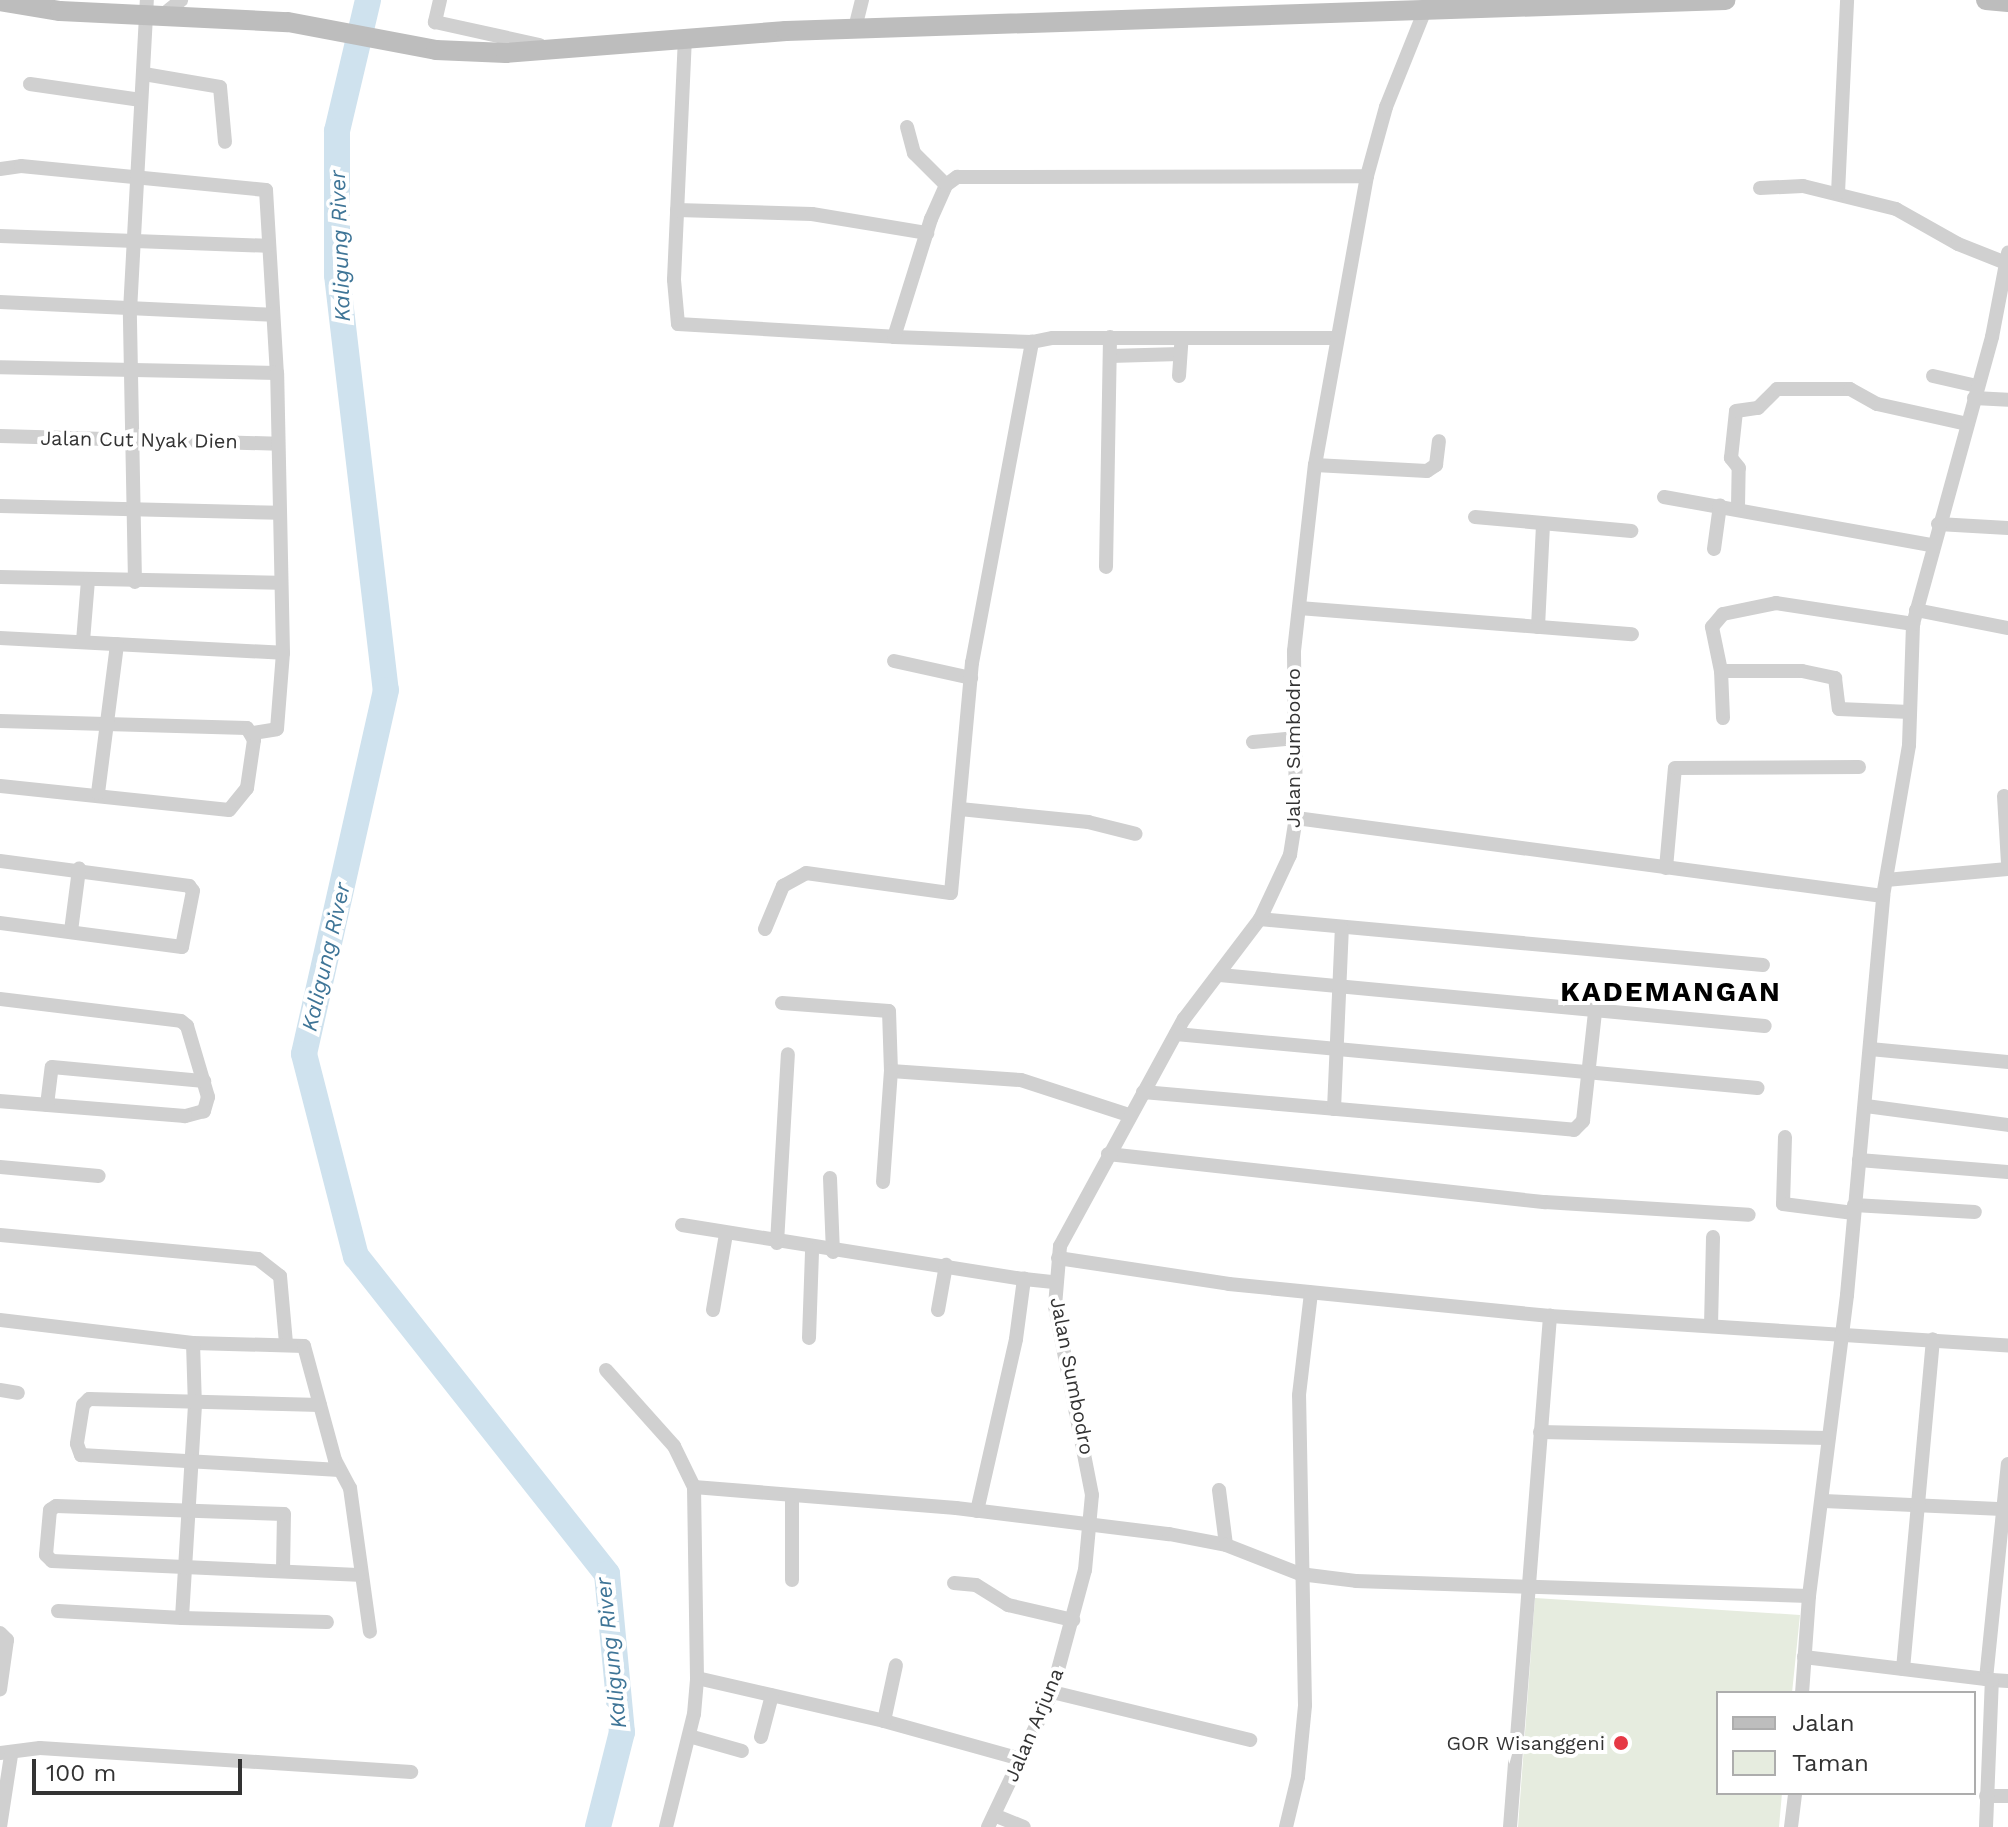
<!DOCTYPE html>
<style>
body{margin:0}
#map{position:relative;width:2008px;height:1827px;overflow:hidden;background:#fff;font-family:"Work Sans",sans-serif}
div>[style]{position:absolute}
[style*='--x']{left:calc(var(--x)*1px);top:calc(var(--y)*1px);width:calc(var(--w)*1px);rotate:calc(var(--a)*1deg)}
.green>*{inset:0;background:#e6ecdf}
.river>*{height:26px;margin:-13px;padding:0 13px;transform-origin:13px;border-radius:13px;background:#cfe2ee}
.street>*{height:14px;margin:-7px;padding:0 7px;transform-origin:7px;border-radius:7px;background:#d0d0d0}
.secondary>*{height:20px;margin:-10px;padding:0 10px;transform-origin:10px;border-radius:10px;background:#bdbdbd}
.dots>*{width:22px;height:22px;translate:-50% -50%;box-sizing:border-box;border:4px solid #fff;border-radius:50%}
span{translate:-50% -50%;white-space:nowrap;text-align:center;line-height:1.15;-webkit-text-stroke:8px #fff;paint-order:stroke}
.street-label{font-size:20px;color:#333}
.poi-label{font-size:20px;color:#333}
.right{translate:-100% -50%;text-align:right}
.water-label{font-size:22px;color:#3f7597;font-style:italic}
.district-label{font-size:28px;color:#000;font-weight:700;letter-spacing:2px}
.legend{position:absolute;left:1716px;top:1691px;width:260px;height:104px;box-sizing:border-box;background:#fff;border:2px solid #adadad;margin:0;padding:10px 14px;list-style:none;font-size:24px;color:#333}
.legend li{display:flex;align-items:center;gap:16px;height:40px}
.legend b{width:40px;border:2px solid #adadad}
.scale{position:absolute;left:32px;top:1759px;width:210px;height:36px;box-sizing:border-box;border:4px solid #333;border-top:0;padding-left:10px;font-size:24px;line-height:28px;white-space:nowrap;color:#333;-webkit-text-stroke:6px #fff;paint-order:stroke}
</style>
<div id="map">
<div class="green">
<div style="clip-path:polygon(1535px 1598px,1800px 1615px,1792px 1693px,1718px 1693px,1718px 1793px,1782px 1793px,1779px 1827px,1518px 1827px)"></div>
</div>
<div class="river">
<div style="--x:368;--y:0;--w:135;--a:103.3"></div>
<div style="--x:337;--y:131;--w:144;--a:90"></div>
<div style="--x:337;--y:275;--w:418;--a:83.3"></div>
<div style="--x:386;--y:690;--w:373;--a:102.7"></div>
<div style="--x:304;--y:1054;--w:209;--a:75.6"></div>
<div style="--x:356;--y:1256;--w:405;--a:51.7"></div>
<div style="--x:607;--y:1574;--w:159;--a:84.6"></div>
<div style="--x:622;--y:1732;--w:98;--a:104.2"></div>
</div>
<div class="street">
<div style="--x:440;--y:0;--w:23;--a:103"></div>
<div style="--x:435;--y:22;--w:107;--a:12.4"></div>
<div style="--x:164;--y:14;--w:22;--a:-39"></div>
<div style="--x:855;--y:28;--w:29;--a:-76"></div>
<div style="--x:685;--y:37;--w:243;--a:92.6"></div>
<div style="--x:674;--y:280;--w:44;--a:84.8"></div>
<div style="--x:678;--y:324;--w:216;--a:3.4"></div>
<div style="--x:144;--y:74;--w:77;--a:9.7"></div>
<div style="--x:220;--y:87;--w:55;--a:84.8"></div>
<div style="--x:30;--y:84;--w:112;--a:8.2"></div>
<div style="--x:907;--y:127;--w:27;--a:75"></div>
<div style="--x:914;--y:153;--w:45;--a:45"></div>
<div style="--x:0;--y:169;--w:21;--a:-8"></div>
<div style="--x:21;--y:166;--w:246;--a:5.6"></div>
<div style="--x:266;--y:190;--w:183;--a:86.6"></div>
<div style="--x:277;--y:373;--w:277;--a:-178.8"></div>
<div style="--x:1760;--y:188;--w:43;--a:-2.7"></div>
<div style="--x:1803;--y:186;--w:96;--a:13.9"></div>
<div style="--x:1896;--y:209;--w:71;--a:29.4"></div>
<div style="--x:1958;--y:244;--w:52;--a:21.6"></div>
<div style="--x:1838;--y:193;--w:193;--a:-87.3"></div>
<div style="--x:677;--y:210;--w:135;--a:1.7"></div>
<div style="--x:812;--y:214;--w:117;--a:9.4"></div>
<div style="--x:0;--y:236;--w:267;--a:2.1"></div>
<div style="--x:0;--y:302;--w:273;--a:2.7"></div>
<div style="--x:1032;--y:342;--w:138;--a:-177.9"></div>
<div style="--x:894;--y:337;--w:124;--a:-72.6"></div>
<div style="--x:931;--y:219;--w:37;--a:-66"></div>
<div style="--x:946;--y:185;--w:14;--a:-36"></div>
<div style="--x:957;--y:177;--w:410;--a:-0.1"></div>
<div style="--x:1110;--y:356;--w:70;--a:-1.6"></div>
<div style="--x:1179;--y:376;--w:31;--a:-86"></div>
<div style="--x:1933;--y:376;--w:45;--a:12.8"></div>
<div style="--x:1974;--y:398;--w:34;--a:3"></div>
<div style="--x:0;--y:436;--w:278;--a:1.6"></div>
<div style="--x:1315;--y:465;--w:112;--a:3.1"></div>
<div style="--x:1427;--y:471;--w:11;--a:-34"></div>
<div style="--x:1436;--y:465;--w:24;--a:-83"></div>
<div style="--x:1664;--y:497;--w:271;--a:10.2"></div>
<div style="--x:0;--y:506;--w:279;--a:1.4"></div>
<div style="--x:1738;--y:507;--w:39;--a:-89"></div>
<div style="--x:1739;--y:468;--w:13;--a:-129"></div>
<div style="--x:1731;--y:458;--w:47;--a:-83.9"></div>
<div style="--x:1736;--y:411;--w:22;--a:-8"></div>
<div style="--x:1758;--y:408;--w:27;--a:-45"></div>
<div style="--x:1777;--y:389;--w:73;--a:0"></div>
<div style="--x:1850;--y:389;--w:31;--a:29"></div>
<div style="--x:1877;--y:404;--w:92;--a:12.5"></div>
<div style="--x:1475;--y:517;--w:157;--a:5.1"></div>
<div style="--x:1938;--y:524;--w:70;--a:3.3"></div>
<div style="--x:1714;--y:549;--w:44;--a:-82.2"></div>
<div style="--x:1106;--y:567;--w:230;--a:-89"></div>
<div style="--x:0;--y:577;--w:278;--a:1.2"></div>
<div style="--x:135;--y:582;--w:271;--a:-91.1"></div>
<div style="--x:130;--y:311;--w:311;--a:-86.9"></div>
<div style="--x:1299;--y:608;--w:334;--a:4.5"></div>
<div style="--x:1916;--y:610;--w:94;--a:11.1"></div>
<div style="--x:1538;--y:627;--w:103;--a:-87.2"></div>
<div style="--x:0;--y:638;--w:283;--a:3"></div>
<div style="--x:283;--y:653;--w:280;--a:-91.2"></div>
<div style="--x:83;--y:641;--w:61;--a:-85.3"></div>
<div style="--x:894;--y:661;--w:79;--a:12.4"></div>
<div style="--x:1721;--y:671;--w:81;--a:0"></div>
<div style="--x:1802;--y:671;--w:34;--a:12"></div>
<div style="--x:1835;--y:678;--w:31;--a:83"></div>
<div style="--x:1839;--y:709;--w:71;--a:2.4"></div>
<div style="--x:1723;--y:718;--w:47;--a:-92.4"></div>
<div style="--x:1721;--y:671;--w:45;--a:-101.6"></div>
<div style="--x:1712;--y:627;--w:17;--a:-50"></div>
<div style="--x:1723;--y:614;--w:54;--a:-11.7"></div>
<div style="--x:1776;--y:603;--w:139;--a:8.7"></div>
<div style="--x:0;--y:721;--w:247;--a:1.6"></div>
<div style="--x:247;--y:728;--w:14;--a:60"></div>
<div style="--x:254;--y:740;--w:49;--a:98.3"></div>
<div style="--x:247;--y:788;--w:28;--a:129"></div>
<div style="--x:229;--y:810;--w:230;--a:-174"></div>
<div style="--x:253;--y:733;--w:24;--a:-9"></div>
<div style="--x:277;--y:729;--w:76;--a:-85.5"></div>
<div style="--x:1253;--y:742;--w:43;--a:-5.3"></div>
<div style="--x:98;--y:793;--w:150;--a:-82.7"></div>
<div style="--x:2004;--y:796;--w:68;--a:86.6"></div>
<div style="--x:960;--y:809;--w:129;--a:5.8"></div>
<div style="--x:1088;--y:822;--w:49;--a:14"></div>
<div style="--x:1296;--y:818;--w:592;--a:7.57"></div>
<div style="--x:0;--y:861;--w:191;--a:7.5"></div>
<div style="--x:189;--y:886;--w:6;--a:51"></div>
<div style="--x:193;--y:891;--w:57;--a:101.1"></div>
<div style="--x:182;--y:947;--w:184;--a:-172.5"></div>
<div style="--x:1666;--y:868;--w:100;--a:-84.9"></div>
<div style="--x:1675;--y:768;--w:184;--a:-0.3"></div>
<div style="--x:1886;--y:880;--w:122;--a:-5.2"></div>
<div style="--x:1260;--y:919;--w:505;--a:5.23"></div>
<div style="--x:765;--y:929;--w:47;--a:-67.3"></div>
<div style="--x:783;--y:886;--w:26;--a:-29"></div>
<div style="--x:806;--y:873;--w:146;--a:7.9"></div>
<div style="--x:951;--y:893;--w:231;--a:-84.8"></div>
<div style="--x:972;--y:663;--w:327;--a:-79.4"></div>
<div style="--x:1032;--y:342;--w:21;--a:-11"></div>
<div style="--x:1053;--y:338;--w:284;--a:0"></div>
<div style="--x:71;--y:931;--w:63;--a:-82.6"></div>
<div style="--x:1220;--y:975;--w:547;--a:5.35"></div>
<div style="--x:0;--y:999;--w:182;--a:6.9"></div>
<div style="--x:181;--y:1021;--w:8;--a:40"></div>
<div style="--x:187;--y:1026;--w:74;--a:73.5"></div>
<div style="--x:208;--y:1097;--w:15;--a:106"></div>
<div style="--x:204;--y:1111;--w:20;--a:165"></div>
<div style="--x:185;--y:1116;--w:186;--a:-175.4"></div>
<div style="--x:782;--y:1003;--w:107;--a:4.3"></div>
<div style="--x:889;--y:1011;--w:60;--a:88.1"></div>
<div style="--x:891;--y:1071;--w:130;--a:4"></div>
<div style="--x:1021;--y:1080;--w:114;--a:18"></div>
<div style="--x:1176;--y:1034;--w:584;--a:5.31"></div>
<div style="--x:1870;--y:1049;--w:139;--a:5.4"></div>
<div style="--x:1143;--y:1092;--w:433;--a:5"></div>
<div style="--x:1574;--y:1130;--w:13;--a:-45"></div>
<div style="--x:1583;--y:1121;--w:110;--a:-83.7"></div>
<div style="--x:47;--y:1105;--w:38;--a:-83"></div>
<div style="--x:52;--y:1067;--w:153;--a:5.3"></div>
<div style="--x:1866;--y:1106;--w:143;--a:7.6"></div>
<div style="--x:1334;--y:1109;--w:180;--a:-87.5"></div>
<div style="--x:1785;--y:1137;--w:67;--a:91.7"></div>
<div style="--x:1783;--y:1204;--w:71;--a:7.3"></div>
<div style="--x:1108;--y:1154;--w:440;--a:6.3"></div>
<div style="--x:1545;--y:1202;--w:204;--a:3.6"></div>
<div style="--x:1859;--y:1160;--w:149;--a:4.6"></div>
<div style="--x:0;--y:1167;--w:99;--a:5.2"></div>
<div style="--x:830;--y:1178;--w:74;--a:87.7"></div>
<div style="--x:883;--y:1182;--w:111;--a:-85.9"></div>
<div style="--x:1854;--y:1205;--w:121;--a:3.3"></div>
<div style="--x:682;--y:1225;--w:346;--a:9"></div>
<div style="--x:0;--y:1235;--w:259;--a:5.3"></div>
<div style="--x:258;--y:1259;--w:28;--a:38"></div>
<div style="--x:280;--y:1276;--w:67;--a:84.9"></div>
<div style="--x:777;--y:1243;--w:189;--a:-86.7"></div>
<div style="--x:1058;--y:1258;--w:173;--a:8.6"></div>
<div style="--x:1229;--y:1284;--w:323;--a:5.7"></div>
<div style="--x:1550;--y:1316;--w:459;--a:3.7"></div>
<div style="--x:713;--y:1310;--w:77;--a:-80.3"></div>
<div style="--x:938;--y:1310;--w:46;--a:-79.9"></div>
<div style="--x:0;--y:1320;--w:194;--a:6.8"></div>
<div style="--x:193;--y:1343;--w:111;--a:1.5"></div>
<div style="--x:304;--y:1346;--w:118;--a:74.8"></div>
<div style="--x:335;--y:1460;--w:32;--a:62"></div>
<div style="--x:350;--y:1488;--w:145;--a:82.1"></div>
<div style="--x:1711;--y:1326;--w:89;--a:-88.7"></div>
<div style="--x:809;--y:1338;--w:88;--a:-88"></div>
<div style="--x:193;--y:1343;--w:62;--a:88.2"></div>
<div style="--x:195;--y:1405;--w:213;--a:93.5"></div>
<div style="--x:182;--y:1618;--w:145;--a:1.6"></div>
<div style="--x:606;--y:1370;--w:102;--a:48.2"></div>
<div style="--x:674;--y:1446;--w:46;--a:64"></div>
<div style="--x:0;--y:1390;--w:18;--a:9"></div>
<div style="--x:320;--y:1405;--w:231;--a:-178.5"></div>
<div style="--x:89;--y:1399;--w:8;--a:135"></div>
<div style="--x:83;--y:1405;--w:39;--a:99"></div>
<div style="--x:77;--y:1444;--w:12;--a:70"></div>
<div style="--x:81;--y:1455;--w:259;--a:3.3"></div>
<div style="--x:1540;--y:1432;--w:288;--a:1.2"></div>
<div style="--x:1219;--y:1490;--w:55;--a:82.7"></div>
<div style="--x:792;--y:1498;--w:82;--a:90"></div>
<div style="--x:1824;--y:1501;--w:179;--a:2.6"></div>
<div style="--x:977;--y:1511;--w:176;--a:-77.2"></div>
<div style="--x:1016;--y:1339;--w:61;--a:-82.4"></div>
<div style="--x:1024;--y:1279;--w:30;--a:6"></div>
<div style="--x:283;--y:1570;--w:56;--a:-89"></div>
<div style="--x:284;--y:1514;--w:228;--a:-178"></div>
<div style="--x:56;--y:1506;--w:7;--a:146"></div>
<div style="--x:50;--y:1510;--w:45;--a:95.1"></div>
<div style="--x:46;--y:1555;--w:8;--a:45"></div>
<div style="--x:52;--y:1561;--w:306;--a:2.6"></div>
<div style="--x:954;--y:1583;--w:22;--a:5"></div>
<div style="--x:976;--y:1585;--w:38;--a:32"></div>
<div style="--x:1008;--y:1605;--w:67;--a:13"></div>
<div style="--x:1809;--y:1596;--w:303;--a:-82.8"></div>
<div style="--x:1847;--y:1295;--w:401;--a:-84.8"></div>
<div style="--x:1883;--y:896;--w:153;--a:-80.2"></div>
<div style="--x:1909;--y:745;--w:121;--a:-88.1"></div>
<div style="--x:1913;--y:624;--w:298;--a:-74.6"></div>
<div style="--x:1992;--y:337;--w:86;--a:-79.2"></div>
<div style="--x:58;--y:1611;--w:124;--a:3.2"></div>
<div style="--x:0;--y:1633;--w:10;--a:45"></div>
<div style="--x:7;--y:1640;--w:50;--a:98"></div>
<div style="--x:1804;--y:1657;--w:183;--a:6.9"></div>
<div style="--x:1986;--y:1679;--w:216;--a:-84.2"></div>
<div style="--x:1903;--y:1669;--w:331;--a:-84.8"></div>
<div style="--x:697;--y:1678;--w:192;--a:12.9"></div>
<div style="--x:884;--y:1721;--w:142;--a:15.5"></div>
<div style="--x:1992;--y:1680;--w:16;--a:4"></div>
<div style="--x:1052;--y:1692;--w:204;--a:13.6"></div>
<div style="--x:884;--y:1721;--w:57;--a:-77.9"></div>
<div style="--x:689;--y:1736;--w:55;--a:15.8"></div>
<div style="--x:761;--y:1737;--w:43;--a:-75.3"></div>
<div style="--x:0;--y:1753;--w:40;--a:-7.1"></div>
<div style="--x:40;--y:1748;--w:372;--a:3.7"></div>
<div style="--x:1986;--y:1796;--w:22;--a:0"></div>
<div style="--x:994;--y:1815;--w:32;--a:22"></div>
<div style="--x:0;--y:1827;--w:73;--a:-81.3"></div>
<div style="--x:666;--y:1827;--w:116;--a:-76.1"></div>
<div style="--x:694;--y:1714;--w:36;--a:-85"></div>
<div style="--x:697;--y:1678;--w:191;--a:-90.9"></div>
<div style="--x:694;--y:1487;--w:263;--a:4.6"></div>
<div style="--x:956;--y:1508;--w:215;--a:7"></div>
<div style="--x:1169;--y:1534;--w:58;--a:10.9"></div>
<div style="--x:1226;--y:1545;--w:79;--a:21.4"></div>
<div style="--x:1300;--y:1574;--w:56;--a:7.1"></div>
<div style="--x:1356;--y:1581;--w:453;--a:1.9"></div>
<div style="--x:1809;--y:1596;--w:97;--a:94.1"></div>
<div style="--x:988;--y:1827;--w:149;--a:-64.6"></div>
<div style="--x:1052;--y:1692;--w:126;--a:-74.9"></div>
<div style="--x:1085;--y:1570;--w:75;--a:-84.7"></div>
<div style="--x:1092;--y:1495;--w:193;--a:-101.1"></div>
<div style="--x:1055;--y:1306;--w:60;--a:-85.2"></div>
<div style="--x:1060;--y:1246;--w:259;--a:-61.4"></div>
<div style="--x:1184;--y:1019;--w:126;--a:-52.8"></div>
<div style="--x:1260;--y:919;--w:71;--a:-64.9"></div>
<div style="--x:1290;--y:855;--w:37;--a:-81"></div>
<div style="--x:1296;--y:818;--w:167;--a:-90.7"></div>
<div style="--x:1294;--y:651;--w:187;--a:-83.6"></div>
<div style="--x:1315;--y:465;--w:294;--a:-79.8"></div>
<div style="--x:1367;--y:176;--w:72;--a:-74.6"></div>
<div style="--x:1386;--y:107;--w:110;--a:-68.1"></div>
<div style="--x:1286;--y:1827;--w:51;--a:-76.5"></div>
<div style="--x:1298;--y:1777;--w:72;--a:-84.4"></div>
<div style="--x:1305;--y:1705;--w:310;--a:-91.1"></div>
<div style="--x:1299;--y:1395;--w:103;--a:-83.3"></div>
<div style="--x:1510;--y:1827;--w:513;--a:-85.52"></div>
<div style="--x:1791;--y:1827;--w:34;--a:-83"></div>
<div style="--x:1986;--y:1827;--w:147;--a:-87.7"></div>
<div style="--x:1992;--y:1680;--w:6;--a:-171"></div>
</div>
<div class="secondary">
<div style="--x:1986;--y:0;--w:22;--a:5"></div>
<div style="--x:0;--y:1;--w:61;--a:9.5"></div>
<div style="--x:60;--y:11;--w:228;--a:2.8"></div>
<div style="--x:288;--y:22;--w:151;--a:10.7"></div>
<div style="--x:436;--y:50;--w:70;--a:2.5"></div>
<div style="--x:506;--y:53;--w:281;--a:-4.5"></div>
<div style="--x:786;--y:31;--w:940;--a:-1.89"></div>
</div>
<div class="dots">
<div style="left:1621px;top:1743px;background:#e63946"></div>
</div>
<div class="street-label">
<span style="left:139px;top:440px;rotate:1deg">Jalan Cut Nyak Dien</span>
<span style="left:1293px;top:748px;rotate:-90deg">Jalan Sumbodro</span>
<span style="left:1072px;top:1376px;rotate:79deg">Jalan Sumbodro</span>
<span style="left:1034px;top:1725px;rotate:-67deg">Jalan Arjuna</span>
</div>
<div class="poi-label">
<span class="right" style="left:1605px;top:1743px">GOR Wisanggeni</span>
</div>
<div class="water-label">
<span style="left:340px;top:246px;rotate:-92deg">Kaligung River</span>
<span style="left:326px;top:957px;rotate:-77deg">Kaligung River</span>
<span style="left:611px;top:1653px;rotate:-96deg">Kaligung River</span>
</div>
<div class="district-label">
<span style="left:1671px;top:992px">KADEMANGAN</span>
</div>
<ul class="legend">
<li><b style="height:10px;background:#bdbdbd"></b>Jalan</li>
<li><b style="height:22px;background:#e6ecdf"></b>Taman</li>
</ul>
<div class="scale">100 m</div>
</div>
